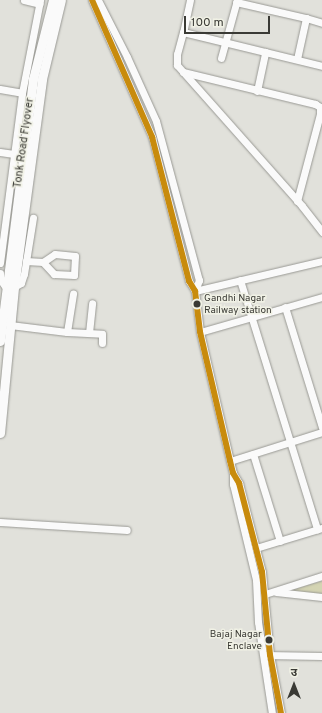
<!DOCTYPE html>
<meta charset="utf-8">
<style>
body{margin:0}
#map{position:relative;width:322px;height:713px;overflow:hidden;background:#e1e1db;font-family:Overpass,"Noto Sans Devanagari",sans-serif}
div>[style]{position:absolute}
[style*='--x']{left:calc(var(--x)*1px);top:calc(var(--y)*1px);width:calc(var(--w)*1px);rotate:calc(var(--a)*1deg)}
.green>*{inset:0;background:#d4d4b3}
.roads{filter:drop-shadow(0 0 1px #999994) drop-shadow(0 0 1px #999994)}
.minor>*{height:7px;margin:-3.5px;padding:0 3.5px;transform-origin:3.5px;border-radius:3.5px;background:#fafafa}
.major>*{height:9px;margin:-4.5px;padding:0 4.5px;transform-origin:4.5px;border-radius:4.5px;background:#fafafa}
.bus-1>*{height:6px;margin:-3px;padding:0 3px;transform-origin:3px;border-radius:3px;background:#c88b0d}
.dots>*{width:11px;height:11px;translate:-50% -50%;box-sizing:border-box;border:2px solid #f0f1e5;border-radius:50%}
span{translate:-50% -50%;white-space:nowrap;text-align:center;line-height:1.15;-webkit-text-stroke:3px #f0f1e5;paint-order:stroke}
.bus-label{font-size:10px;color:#3a3a35}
.left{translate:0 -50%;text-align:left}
.right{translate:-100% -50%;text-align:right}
.street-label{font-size:11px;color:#3a3a35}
.north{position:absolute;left:274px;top:665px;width:40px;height:40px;-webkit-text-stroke:3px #f0f1e5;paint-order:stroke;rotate:0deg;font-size:11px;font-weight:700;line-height:16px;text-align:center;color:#3a3a35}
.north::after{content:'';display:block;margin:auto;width:14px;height:18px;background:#3a3a35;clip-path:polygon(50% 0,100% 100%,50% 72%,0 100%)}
.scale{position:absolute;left:184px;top:16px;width:86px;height:18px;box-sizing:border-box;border:2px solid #3a3a35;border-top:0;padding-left:5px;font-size:12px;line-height:14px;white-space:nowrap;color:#3a3a35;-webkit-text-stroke:3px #f0f1e5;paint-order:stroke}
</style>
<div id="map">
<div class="green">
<div style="clip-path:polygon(322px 581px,322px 595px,285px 592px)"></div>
</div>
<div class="roads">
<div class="minor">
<div style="--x:24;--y:0;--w:16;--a:14"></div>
<div style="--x:92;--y:0;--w:150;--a:66.3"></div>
<div style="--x:152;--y:137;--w:149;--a:75.6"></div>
<div style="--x:189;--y:281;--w:12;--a:59"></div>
<div style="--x:195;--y:291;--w:41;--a:83"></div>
<div style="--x:200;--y:332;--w:132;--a:76.9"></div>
<div style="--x:230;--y:461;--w:12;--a:76"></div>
<div style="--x:233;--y:473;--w:12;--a:59"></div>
<div style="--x:239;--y:483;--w:92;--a:75.5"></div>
<div style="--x:262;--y:572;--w:83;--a:84.5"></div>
<div style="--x:270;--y:655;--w:59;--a:79.3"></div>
<div style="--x:98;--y:0;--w:64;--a:63"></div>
<div style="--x:127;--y:57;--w:70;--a:65.6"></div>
<div style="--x:156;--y:121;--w:165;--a:74.9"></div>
<div style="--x:199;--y:280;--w:12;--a:110"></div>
<div style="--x:190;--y:0;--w:33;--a:102"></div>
<div style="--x:183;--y:32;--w:143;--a:13.7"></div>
<div style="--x:236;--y:2;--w:72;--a:12.9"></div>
<div style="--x:183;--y:32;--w:23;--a:105"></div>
<div style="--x:177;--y:54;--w:11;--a:90"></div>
<div style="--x:177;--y:65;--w:188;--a:48.4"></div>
<div style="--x:302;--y:206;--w:33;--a:52"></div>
<div style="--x:221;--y:58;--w:60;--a:-74.6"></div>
<div style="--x:297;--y:59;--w:42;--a:-77.6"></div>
<div style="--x:306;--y:18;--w:17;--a:17"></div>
<div style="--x:183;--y:72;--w:136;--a:13.6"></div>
<div style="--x:315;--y:104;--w:6;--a:31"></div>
<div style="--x:320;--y:107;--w:7;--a:90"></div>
<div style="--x:320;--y:114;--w:90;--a:104.8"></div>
<div style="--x:0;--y:89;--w:22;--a:10"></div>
<div style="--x:257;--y:91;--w:40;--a:-78"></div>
<div style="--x:0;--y:152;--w:14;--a:8"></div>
<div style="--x:26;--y:261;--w:17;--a:3"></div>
<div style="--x:43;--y:262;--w:14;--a:-34"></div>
<div style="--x:55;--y:254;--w:20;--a:6"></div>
<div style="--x:75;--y:256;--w:19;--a:93"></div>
<div style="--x:74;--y:275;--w:20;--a:-177"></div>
<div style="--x:54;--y:274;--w:16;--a:-133"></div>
<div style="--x:0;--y:263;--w:171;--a:-82.6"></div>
<div style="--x:22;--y:93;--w:95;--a:-79"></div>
<div style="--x:0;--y:273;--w:6;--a:90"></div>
<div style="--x:0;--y:279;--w:11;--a:56"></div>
<div style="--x:240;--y:280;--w:261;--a:72.8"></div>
<div style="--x:14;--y:287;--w:8;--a:-30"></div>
<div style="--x:21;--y:283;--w:9;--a:-72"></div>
<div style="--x:24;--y:274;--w:57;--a:-80.9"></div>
<div style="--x:195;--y:291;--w:130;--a:-13.3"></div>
<div style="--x:285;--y:307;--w:126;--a:72.9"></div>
<div style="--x:10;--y:325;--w:57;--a:7"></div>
<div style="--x:67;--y:332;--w:35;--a:3"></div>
<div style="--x:102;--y:334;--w:9;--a:90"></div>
<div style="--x:67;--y:332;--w:39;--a:-81"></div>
<div style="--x:200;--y:332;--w:127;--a:-16"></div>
<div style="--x:89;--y:333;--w:30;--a:-84"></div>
<div style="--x:253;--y:454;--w:91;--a:72.8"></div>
<div style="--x:230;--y:461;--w:96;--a:-17.5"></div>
<div style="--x:233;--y:473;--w:11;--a:90"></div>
<div style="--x:233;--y:484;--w:99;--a:76.5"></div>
<div style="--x:256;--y:580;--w:42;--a:87.3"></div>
<div style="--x:258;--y:622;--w:92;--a:81.3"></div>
<div style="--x:0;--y:522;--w:127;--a:3.6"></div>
<div style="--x:256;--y:548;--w:69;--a:-16.9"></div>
<div style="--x:276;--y:592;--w:46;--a:6.2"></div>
<div style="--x:265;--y:594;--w:60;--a:-17.5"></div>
<div style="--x:266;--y:655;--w:56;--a:1"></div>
</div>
<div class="major">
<div style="--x:0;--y:341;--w:264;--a:-82.8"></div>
<div style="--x:33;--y:79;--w:81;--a:-75.8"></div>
<div style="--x:0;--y:433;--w:147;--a:-84.5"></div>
<div style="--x:14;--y:287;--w:210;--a:-82.3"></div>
<div style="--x:42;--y:79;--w:81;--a:-76.5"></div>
</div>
</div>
<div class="bus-1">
<div style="--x:92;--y:0;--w:150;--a:66.3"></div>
<div style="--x:152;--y:137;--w:149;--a:75.6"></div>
<div style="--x:189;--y:281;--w:12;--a:59"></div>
<div style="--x:195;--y:291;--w:41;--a:83"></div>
<div style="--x:200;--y:332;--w:132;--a:76.9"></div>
<div style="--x:230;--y:461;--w:12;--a:76"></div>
<div style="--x:233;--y:473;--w:12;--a:59"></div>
<div style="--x:239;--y:483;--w:92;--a:75.5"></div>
<div style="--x:262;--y:572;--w:83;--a:84.5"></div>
<div style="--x:270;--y:655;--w:59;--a:79.3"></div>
</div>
<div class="dots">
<div style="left:197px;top:304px;background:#3a3a35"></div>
<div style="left:269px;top:640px;background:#3a3a35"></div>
</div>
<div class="bus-label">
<span class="left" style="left:204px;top:304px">Gandhi Nagar<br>Railway station</span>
<span class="right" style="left:262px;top:640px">Bajaj Nagar<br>Enclave</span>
</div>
<div class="street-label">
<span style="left:24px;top:143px;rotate:-82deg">Tonk Road Flyover</span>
</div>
<div class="north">उ</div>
<div class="scale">100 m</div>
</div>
